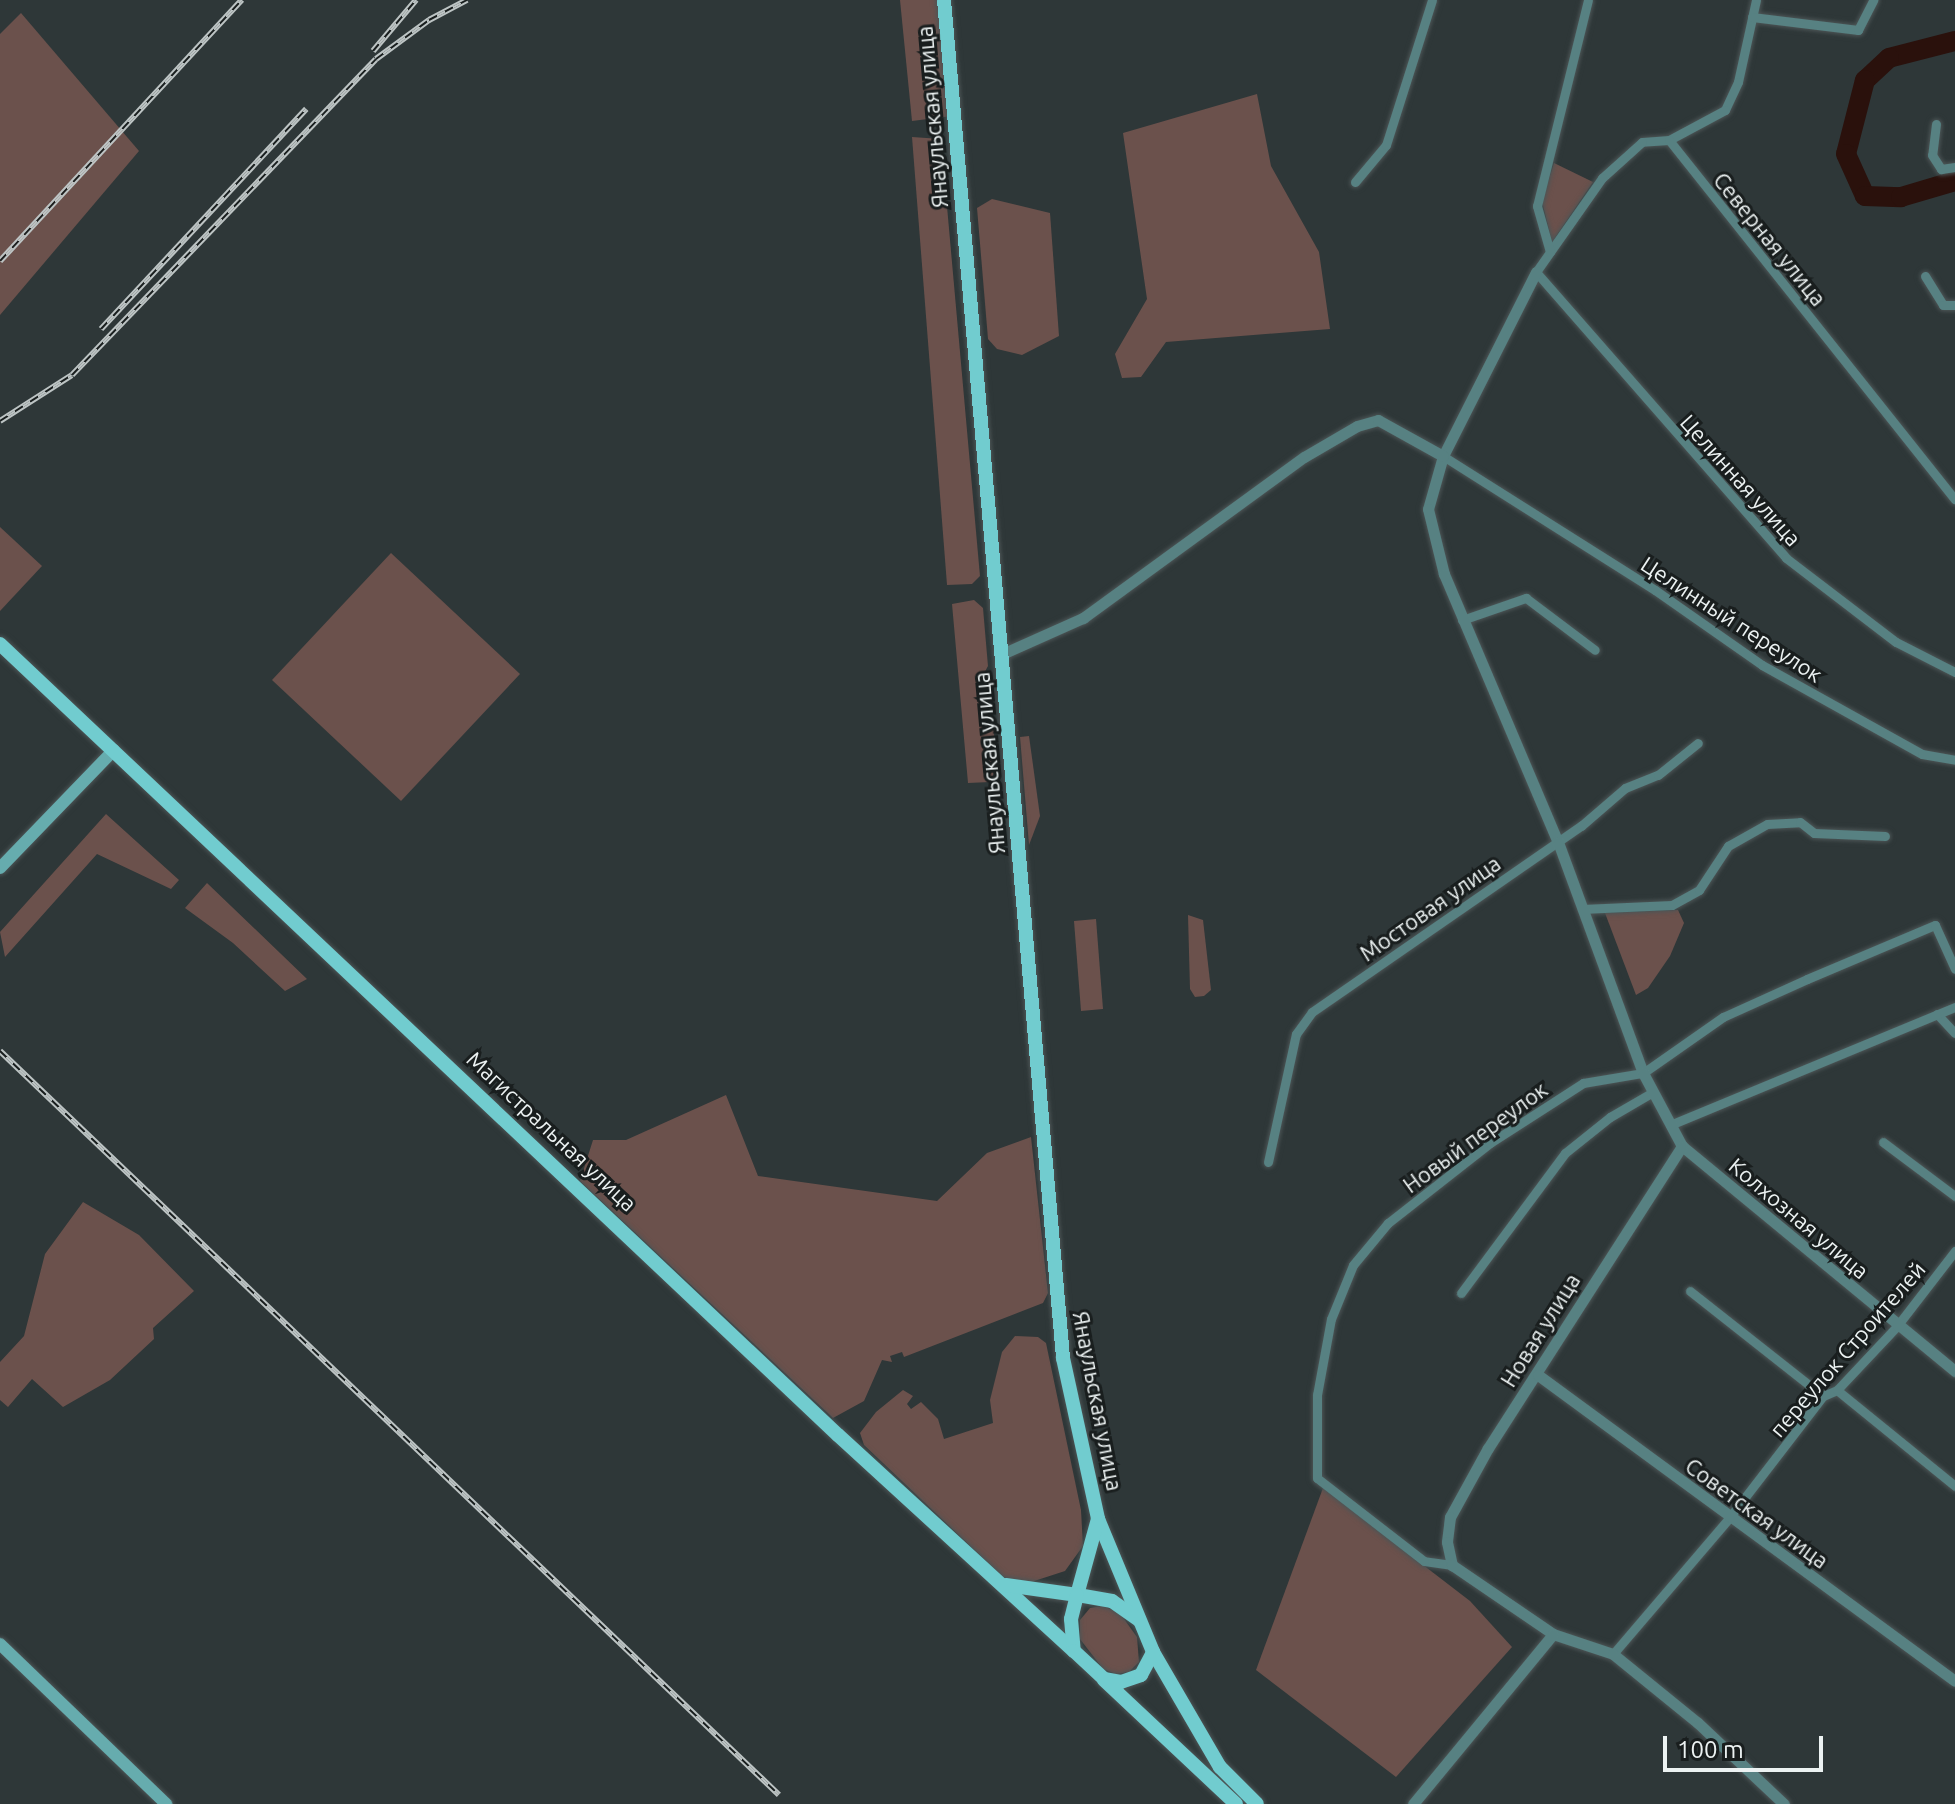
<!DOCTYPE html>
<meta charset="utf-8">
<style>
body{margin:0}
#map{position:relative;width:1955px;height:1804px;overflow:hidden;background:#2e3738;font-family:Ubuntu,sans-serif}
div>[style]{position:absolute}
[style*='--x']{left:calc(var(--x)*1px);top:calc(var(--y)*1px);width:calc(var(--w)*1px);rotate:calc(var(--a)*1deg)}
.green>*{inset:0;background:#6b514c}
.river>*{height:20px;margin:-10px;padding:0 10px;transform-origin:10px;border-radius:10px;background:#2a110c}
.roads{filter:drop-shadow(0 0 2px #4c5556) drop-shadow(0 0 2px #4c5556)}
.minor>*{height:9px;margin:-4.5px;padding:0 4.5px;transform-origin:4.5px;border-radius:4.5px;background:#578182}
.tertiary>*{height:11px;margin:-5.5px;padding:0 5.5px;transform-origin:5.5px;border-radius:5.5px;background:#578182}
.secondary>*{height:12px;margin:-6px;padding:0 6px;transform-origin:6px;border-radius:6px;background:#66acae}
.primary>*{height:14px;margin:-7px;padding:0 7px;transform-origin:7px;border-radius:7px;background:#71cccf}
.rail>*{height:6px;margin-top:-3px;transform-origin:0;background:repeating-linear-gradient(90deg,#191e1e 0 9px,#bdc4c4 0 18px);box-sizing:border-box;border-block:2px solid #bdc4c4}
span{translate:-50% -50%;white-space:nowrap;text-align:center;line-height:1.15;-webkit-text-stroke:6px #191e1e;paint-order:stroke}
.street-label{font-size:22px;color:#ecf2f2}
.scale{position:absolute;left:1663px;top:1736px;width:160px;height:36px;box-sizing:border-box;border:4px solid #ecf2f2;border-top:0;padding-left:10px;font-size:24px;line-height:28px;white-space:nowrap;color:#ecf2f2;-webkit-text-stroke:6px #191e1e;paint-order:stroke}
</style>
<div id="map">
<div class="green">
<div style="clip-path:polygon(900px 0,940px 0,952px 116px,912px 121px)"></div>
<div style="clip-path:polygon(21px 13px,139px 151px,0 315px,0 34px)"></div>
<div style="clip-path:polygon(1257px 94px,1271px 166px,1319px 252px,1330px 329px,1166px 342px,1141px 377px,1122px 378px,1115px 354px,1147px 299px,1123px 133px)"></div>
<div style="clip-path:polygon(912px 137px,941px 139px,980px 576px,972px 584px,947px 585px)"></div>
<div style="clip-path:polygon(1554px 163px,1593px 182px,1552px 242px,1542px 201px)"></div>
<div style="clip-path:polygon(992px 199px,1050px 213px,1059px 336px,1022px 355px,997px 349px,988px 339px,977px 208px)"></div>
<div style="clip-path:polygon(0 527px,42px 566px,0 611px)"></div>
<div style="clip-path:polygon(391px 553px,520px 674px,401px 801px,272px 680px)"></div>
<div style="clip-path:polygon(974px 600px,983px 608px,988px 666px,981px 679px,992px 713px,997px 766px,990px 782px,968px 783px,952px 604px)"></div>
<div style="clip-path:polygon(1029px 736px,1040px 816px,1029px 845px,1020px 737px)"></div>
<div style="clip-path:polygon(106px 814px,179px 880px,171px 889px,97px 854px,5px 957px,0 932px)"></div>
<div style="clip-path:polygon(207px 883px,307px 979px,285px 991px,233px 943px,185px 908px)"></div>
<div style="clip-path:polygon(1678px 910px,1684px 923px,1670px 956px,1648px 988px,1636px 995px,1605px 913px)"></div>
<div style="clip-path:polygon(1188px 915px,1203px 920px,1211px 990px,1204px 996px,1195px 997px,1190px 989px)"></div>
<div style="clip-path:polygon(1096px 919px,1103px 1009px,1081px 1011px,1074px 921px)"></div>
<div style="clip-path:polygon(726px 1095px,758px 1176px,937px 1201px,987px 1153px,1031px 1137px,1048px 1293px,1043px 1303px,904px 1357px,902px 1352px,890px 1356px,892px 1362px,882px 1360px,864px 1401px,833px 1418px,580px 1181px,593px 1140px,626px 1140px)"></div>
<div style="clip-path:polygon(83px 1202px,139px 1235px,194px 1291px,153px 1328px,154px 1339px,110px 1380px,63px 1407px,32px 1379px,8px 1407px,0 1400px,0 1362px,24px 1336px,45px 1254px)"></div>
<div style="clip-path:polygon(1015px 1336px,1038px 1337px,1046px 1343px,1081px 1510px,1083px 1546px,1065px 1571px,1025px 1584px,1003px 1577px,864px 1445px,860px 1433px,876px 1412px,903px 1390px,913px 1396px,907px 1404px,911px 1409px,921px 1402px,938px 1419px,944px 1439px,993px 1423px,990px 1400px,1002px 1352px)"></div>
<div style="clip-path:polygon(1323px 1488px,1470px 1601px,1512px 1647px,1396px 1777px,1256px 1670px)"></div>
<div style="clip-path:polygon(1102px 1606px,1119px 1612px,1137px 1637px,1139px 1662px,1129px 1672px,1116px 1674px,1103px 1669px,1080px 1639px,1080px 1620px,1090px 1608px)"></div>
</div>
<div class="river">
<div style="--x:1955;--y:41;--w:68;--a:165.6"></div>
<div style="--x:1889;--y:58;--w:33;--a:137"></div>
<div style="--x:1865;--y:80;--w:76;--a:104.4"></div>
<div style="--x:1846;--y:154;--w:46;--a:65.7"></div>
<div style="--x:1865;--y:196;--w:36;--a:2"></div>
<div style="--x:1901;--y:197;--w:56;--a:-16.5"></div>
</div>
<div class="roads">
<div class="minor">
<div style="--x:1756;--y:0;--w:84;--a:102.4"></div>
<div style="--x:1738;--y:82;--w:31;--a:115"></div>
<div style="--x:1725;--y:110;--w:64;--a:151.8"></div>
<div style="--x:1669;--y:140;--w:27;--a:176"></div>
<div style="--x:1642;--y:142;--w:54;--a:138"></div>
<div style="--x:1602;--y:178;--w:115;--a:125.1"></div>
<div style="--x:1536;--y:272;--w:380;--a:48.8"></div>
<div style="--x:1786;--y:558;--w:138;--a:37.4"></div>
<div style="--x:1896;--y:642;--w:66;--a:27"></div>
<div style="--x:1752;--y:17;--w:107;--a:7"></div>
<div style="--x:1858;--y:30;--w:34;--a:-63"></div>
<div style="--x:1936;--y:124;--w:31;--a:97"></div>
<div style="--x:1932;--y:155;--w:17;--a:57"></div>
<div style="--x:1941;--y:169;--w:14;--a:-8"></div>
<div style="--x:1669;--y:140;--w:459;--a:51.5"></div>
<div style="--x:1355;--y:182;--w:48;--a:-50"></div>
<div style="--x:1386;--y:145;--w:152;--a:-72.4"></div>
<div style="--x:1550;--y:252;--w:48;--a:-105.8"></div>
<div style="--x:1537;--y:206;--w:212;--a:-76.1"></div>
<div style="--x:1925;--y:276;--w:34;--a:58"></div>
<div style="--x:1943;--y:305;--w:12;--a:0"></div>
<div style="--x:1443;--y:456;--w:251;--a:32.3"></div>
<div style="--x:1655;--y:590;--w:131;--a:35"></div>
<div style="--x:1762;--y:665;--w:183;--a:29.1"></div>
<div style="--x:1922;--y:754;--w:34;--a:10"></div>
<div style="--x:1462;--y:620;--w:68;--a:-19"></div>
<div style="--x:1526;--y:598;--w:86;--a:37"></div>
<div style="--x:1582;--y:909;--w:90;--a:-2.5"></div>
<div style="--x:1672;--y:905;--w:31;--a:-29"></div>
<div style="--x:1699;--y:890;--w:53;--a:-56.6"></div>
<div style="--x:1728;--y:846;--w:45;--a:-29.4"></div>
<div style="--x:1767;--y:824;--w:33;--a:-3"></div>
<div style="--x:1800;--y:822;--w:18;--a:38"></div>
<div style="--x:1814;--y:833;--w:71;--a:2.4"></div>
<div style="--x:1937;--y:1014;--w:26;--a:47"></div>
<div style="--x:1670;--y:1125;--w:308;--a:-22.5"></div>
<div style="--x:1883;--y:1142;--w:90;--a:36.9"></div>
<div style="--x:1268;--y:1162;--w:131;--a:-77.7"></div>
<div style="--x:1296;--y:1034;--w:27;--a:-54"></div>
<div style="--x:1312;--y:1012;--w:327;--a:-34.7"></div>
<div style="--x:1581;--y:826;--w:58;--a:-40.8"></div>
<div style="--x:1625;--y:788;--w:35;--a:-22"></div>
<div style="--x:1658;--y:775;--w:51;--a:-38.7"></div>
<div style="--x:1690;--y:1291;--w:169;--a:38.3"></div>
<div style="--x:1461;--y:1293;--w:174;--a:-53.4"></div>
<div style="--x:1565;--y:1153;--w:58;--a:-38.7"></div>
<div style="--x:1610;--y:1117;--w:50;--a:-30.2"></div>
<div style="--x:1837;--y:1390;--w:152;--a:39.1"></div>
<div style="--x:1452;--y:1565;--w:28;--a:-172"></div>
<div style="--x:1424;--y:1561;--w:135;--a:-142.2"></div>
<div style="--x:1317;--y:1478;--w:83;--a:-90"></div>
<div style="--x:1317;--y:1395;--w:77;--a:-79.6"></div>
<div style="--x:1331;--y:1319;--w:58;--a:-67.8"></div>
<div style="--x:1353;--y:1265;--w:55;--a:-50.2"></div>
<div style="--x:1388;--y:1223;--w:130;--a:-38.1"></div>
<div style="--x:1490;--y:1143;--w:111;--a:-32.8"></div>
<div style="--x:1583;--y:1083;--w:61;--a:-9.5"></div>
<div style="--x:1643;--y:1073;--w:98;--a:-35"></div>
<div style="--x:1723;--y:1017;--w:92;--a:-24.3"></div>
<div style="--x:1807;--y:979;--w:139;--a:-22.9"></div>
<div style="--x:1935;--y:925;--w:48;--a:65.6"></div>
<div style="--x:1613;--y:1654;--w:179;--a:-49.5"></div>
<div style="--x:1729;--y:1518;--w:154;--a:-52.4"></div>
<div style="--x:1823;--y:1396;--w:15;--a:-23"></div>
<div style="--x:1837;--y:1390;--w:88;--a:-46.8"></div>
<div style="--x:1897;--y:1326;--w:95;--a:-52.3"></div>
</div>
<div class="tertiary">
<div style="--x:1536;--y:272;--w:206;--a:116.8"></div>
<div style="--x:1443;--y:456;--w:55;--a:105.8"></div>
<div style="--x:1428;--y:509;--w:67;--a:76.2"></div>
<div style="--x:1444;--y:574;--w:291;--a:67"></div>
<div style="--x:1558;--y:842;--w:246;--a:69.8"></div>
<div style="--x:1643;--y:1073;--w:83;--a:61.9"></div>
<div style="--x:1682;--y:1146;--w:354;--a:39.5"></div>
<div style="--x:1002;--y:654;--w:89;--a:-24"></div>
<div style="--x:1083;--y:618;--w:273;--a:-36.1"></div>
<div style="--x:1304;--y:457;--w:61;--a:-30.3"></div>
<div style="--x:1357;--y:426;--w:22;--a:-16"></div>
<div style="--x:1378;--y:420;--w:74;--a:29"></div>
<div style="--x:1682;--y:1146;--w:359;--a:122.7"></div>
<div style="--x:1488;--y:1448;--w:79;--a:118.8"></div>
<div style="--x:1450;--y:1517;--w:25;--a:97"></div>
<div style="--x:1447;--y:1542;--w:24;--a:78"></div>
<div style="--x:1452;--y:1565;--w:122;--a:34.3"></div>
<div style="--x:1553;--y:1634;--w:63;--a:18.4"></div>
<div style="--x:1613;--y:1654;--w:109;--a:39.1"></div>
<div style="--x:1698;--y:1723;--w:118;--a:43.3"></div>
<div style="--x:1538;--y:1375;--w:517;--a:36.27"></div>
<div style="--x:1413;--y:1804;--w:220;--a:-50.5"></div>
</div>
<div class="secondary">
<div style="--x:0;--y:868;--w:164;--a:-46"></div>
<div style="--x:0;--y:1644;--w:231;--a:43.9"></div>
</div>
<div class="primary">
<div style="--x:944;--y:0;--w:1363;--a:84.99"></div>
<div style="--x:1063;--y:1358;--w:165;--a:77.7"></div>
<div style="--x:1098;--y:1519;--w:144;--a:67.5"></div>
<div style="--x:1153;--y:1652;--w:133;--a:59.8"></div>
<div style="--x:1220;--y:1767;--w:52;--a:45"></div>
<div style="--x:0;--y:644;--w:1152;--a:43.35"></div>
<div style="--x:838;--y:1435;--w:320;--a:42.5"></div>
<div style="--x:1006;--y:1585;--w:72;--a:8"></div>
<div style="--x:1077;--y:1595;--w:79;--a:-74.6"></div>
<div style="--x:1139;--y:1620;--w:33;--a:-145"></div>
<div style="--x:1112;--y:1601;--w:36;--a:-170"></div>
<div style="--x:1077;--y:1595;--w:25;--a:104"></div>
<div style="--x:1071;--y:1619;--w:32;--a:85"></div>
<div style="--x:1074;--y:1651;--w:41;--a:43"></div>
<div style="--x:1104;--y:1679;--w:17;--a:10"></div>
<div style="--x:1121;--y:1682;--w:21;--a:-19"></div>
<div style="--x:1141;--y:1675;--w:26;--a:-62"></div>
<div style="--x:1104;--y:1680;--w:181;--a:43.2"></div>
</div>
</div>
<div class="rail">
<div style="--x:373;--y:51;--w:67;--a:-49.9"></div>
<div style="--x:0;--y:261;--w:356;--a:-47.2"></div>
<div style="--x:101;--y:329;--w:301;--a:-47"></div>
<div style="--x:0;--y:421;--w:85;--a:-32.6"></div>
<div style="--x:72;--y:375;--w:438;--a:-46.1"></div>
<div style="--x:376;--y:59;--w:66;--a:-36.3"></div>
<div style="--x:429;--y:20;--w:43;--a:-27.8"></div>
<div style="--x:0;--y:1051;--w:1077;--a:43.68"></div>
</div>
<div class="street-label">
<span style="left:932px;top:117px;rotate:-95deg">Янаульская улица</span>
<span style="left:1770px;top:239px;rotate:51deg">Северная улица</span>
<span style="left:1741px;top:480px;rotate:48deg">Целинная улица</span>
<span style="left:1732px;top:619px;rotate:33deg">Целинный переулок</span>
<span style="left:989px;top:763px;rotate:-95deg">Янаульская улица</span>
<span style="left:1430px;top:908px;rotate:-35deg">Мостовая улица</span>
<span style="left:552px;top:1131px;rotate:43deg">Магистральная улица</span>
<span style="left:1475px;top:1137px;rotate:-36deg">Новый переулок</span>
<span style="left:1799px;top:1218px;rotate:40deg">Колхозная улица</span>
<span style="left:1540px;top:1330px;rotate:-58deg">Новая улица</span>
<span style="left:1847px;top:1349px;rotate:-49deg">переулок Строителей</span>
<span style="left:1098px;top:1401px;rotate:79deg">Янаульская улица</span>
<span style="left:1757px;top:1513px;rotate:36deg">Советская улица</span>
</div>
<div class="scale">100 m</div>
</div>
